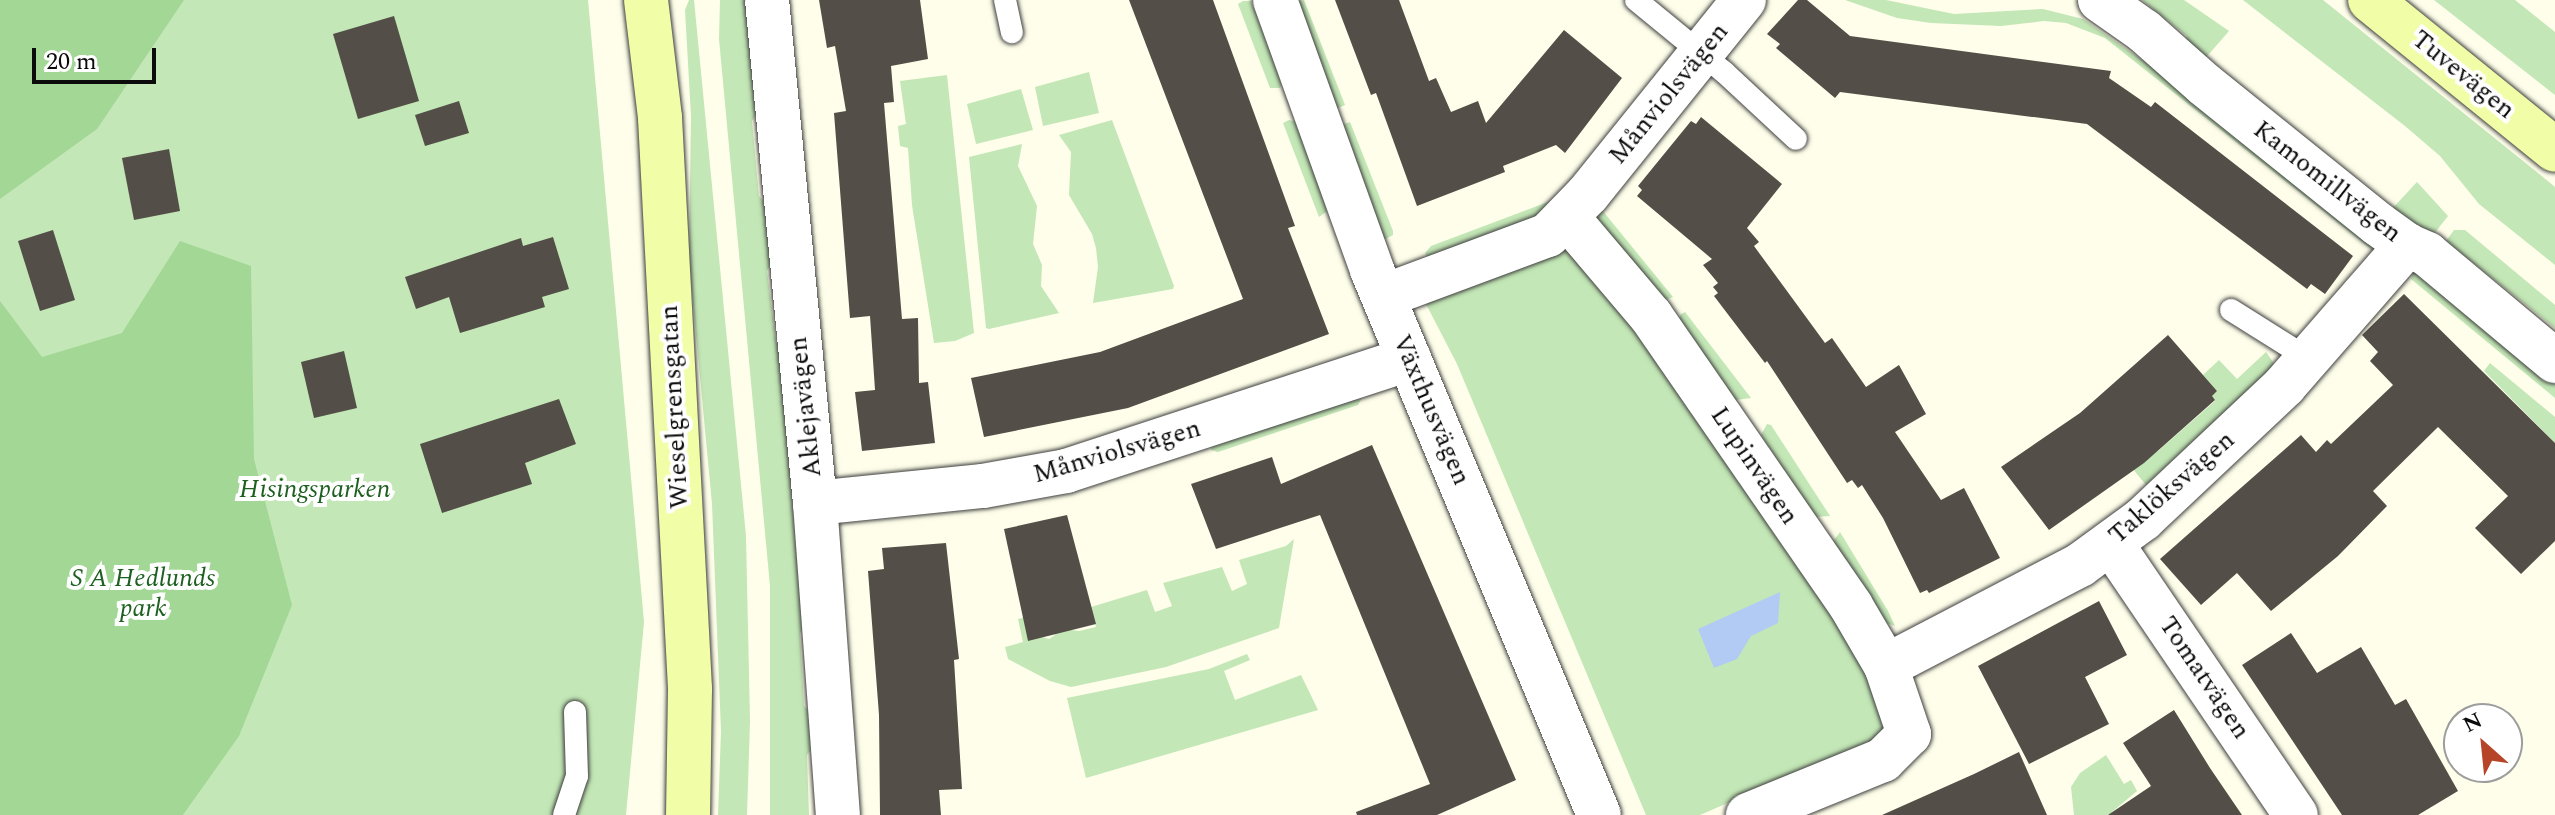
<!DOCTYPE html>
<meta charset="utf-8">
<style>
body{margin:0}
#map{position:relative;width:2555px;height:815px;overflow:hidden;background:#fefeea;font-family:Spectral,serif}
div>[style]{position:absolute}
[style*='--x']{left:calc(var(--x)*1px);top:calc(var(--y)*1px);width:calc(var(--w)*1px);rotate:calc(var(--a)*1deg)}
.green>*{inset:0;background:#c3e7b6}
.forest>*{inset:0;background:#a3d795}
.water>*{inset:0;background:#b1cbf4}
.building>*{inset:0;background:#534f48}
.roads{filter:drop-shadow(0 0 2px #3e3e3e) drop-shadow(0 0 2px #3e3e3e)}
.lane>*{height:22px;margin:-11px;padding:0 11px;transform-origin:11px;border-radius:11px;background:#fff}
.street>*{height:44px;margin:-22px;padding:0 22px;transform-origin:22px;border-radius:22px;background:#fff}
.secondary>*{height:44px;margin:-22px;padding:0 22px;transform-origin:22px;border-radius:22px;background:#f1fda7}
span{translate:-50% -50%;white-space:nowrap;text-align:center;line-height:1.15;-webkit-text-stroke:8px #fff;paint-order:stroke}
.street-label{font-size:26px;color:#0b0b0b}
.park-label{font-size:26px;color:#1e6020;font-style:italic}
.north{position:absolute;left:2443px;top:703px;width:80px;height:80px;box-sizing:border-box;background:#fff;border:2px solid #9d9d9d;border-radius:50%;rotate:333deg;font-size:22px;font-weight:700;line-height:32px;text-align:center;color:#0b0b0b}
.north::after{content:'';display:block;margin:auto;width:28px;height:36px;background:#b64428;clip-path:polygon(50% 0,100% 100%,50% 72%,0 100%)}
.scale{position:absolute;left:32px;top:48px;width:124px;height:36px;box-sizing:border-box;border:4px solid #0b0b0b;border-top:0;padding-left:10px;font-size:24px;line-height:28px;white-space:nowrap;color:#0b0b0b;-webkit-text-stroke:6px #fff;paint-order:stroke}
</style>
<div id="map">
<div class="green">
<div style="clip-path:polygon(0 0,588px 0,644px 622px,626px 815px,0 815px)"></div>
<div style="clip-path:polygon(689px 0,694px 0,746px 536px,750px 721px,747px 815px,718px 815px,721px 731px,712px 504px,689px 260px,691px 116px,685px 10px)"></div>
<div style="clip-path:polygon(720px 0,751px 0,762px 105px,752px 121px,759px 196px,774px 211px,778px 253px,767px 271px,776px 343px,788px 350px,812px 618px,800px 633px,804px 706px,817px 720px,818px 741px,807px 755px,809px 815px,770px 815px,770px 586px,719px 39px)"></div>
<div style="clip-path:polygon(1304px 0,1345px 105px,1331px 111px,1297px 1px)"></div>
<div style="clip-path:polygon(1845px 0,1886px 0,1954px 14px,2043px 9px,2083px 19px,2197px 98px,2369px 239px,2371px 249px,2105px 38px,2066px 23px,2044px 21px,2001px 26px,1931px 23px,1897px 18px)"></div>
<div style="clip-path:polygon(2142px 0,2184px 0,2229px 31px,2202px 62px,2182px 48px,2187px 36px)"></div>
<div style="clip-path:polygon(2243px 0,2323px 0,2549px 182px,2555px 187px,2555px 265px,2479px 204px,2440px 156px,2405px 126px)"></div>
<div style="clip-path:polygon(2434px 0,2515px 0,2555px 32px,2555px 95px)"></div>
<div style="clip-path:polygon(1243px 1px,1251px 1px,1282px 82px,1280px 88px,1270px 88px,1238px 4px)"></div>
<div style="clip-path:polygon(1089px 72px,1099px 113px,1043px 126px,1035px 87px)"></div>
<div style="clip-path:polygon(947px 75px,974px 333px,955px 341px,934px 343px,912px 205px,908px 148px,900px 146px,898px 126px,906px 124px,900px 81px)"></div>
<div style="clip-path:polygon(1021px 89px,1033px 130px,976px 144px,967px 104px)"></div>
<div style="clip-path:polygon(1112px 120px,1174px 286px,1173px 289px,1093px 303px,1098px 267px,1096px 248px,1092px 234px,1069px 195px,1071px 152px,1059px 135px)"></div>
<div style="clip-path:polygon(1289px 120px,1296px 122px,1330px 209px,1319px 217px,1283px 123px)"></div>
<div style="clip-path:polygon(1350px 122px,1393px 231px,1393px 235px,1380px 242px,1338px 126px)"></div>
<div style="clip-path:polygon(1022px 144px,1018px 166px,1037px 206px,1033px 244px,1042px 265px,1041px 286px,1059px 313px,989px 329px,986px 328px,969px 157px)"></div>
<div style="clip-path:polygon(2417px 182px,2448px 216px,2430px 239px,2390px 211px)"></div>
<div style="clip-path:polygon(1553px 200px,1547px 212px,1429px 263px,1425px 253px,1431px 246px)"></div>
<div style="clip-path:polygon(1599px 210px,1602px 210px,1673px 297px,1666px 300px,1605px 237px,1598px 220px)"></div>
<div style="clip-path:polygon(2454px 230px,2465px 230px,2555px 305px,2555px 328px,2446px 241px)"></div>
<div style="clip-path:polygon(1562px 249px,1587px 262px,1804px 557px,1889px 711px,1880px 737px,1700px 815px,1646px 815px,1457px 364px,1426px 304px,1438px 293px)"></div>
<div style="clip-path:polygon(2414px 272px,2555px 384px,2555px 398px,2411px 279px)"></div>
<div style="clip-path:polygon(1685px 312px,1751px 398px,1735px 400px,1677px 324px,1681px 314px)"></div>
<div style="clip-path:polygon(2266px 352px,2275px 365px,2146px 485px,2128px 463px,2158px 451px,2215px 401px,2212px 396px,2217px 391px,2203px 375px,2219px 360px,2237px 379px)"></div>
<div style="clip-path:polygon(2490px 363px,2555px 417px,2555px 443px,2484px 371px)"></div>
<div style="clip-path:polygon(1365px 392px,1358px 405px,1218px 452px,1211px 450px,1212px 446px)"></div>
<div style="clip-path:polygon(1767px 424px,1771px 425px,1830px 516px,1815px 517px,1761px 435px)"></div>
<div style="clip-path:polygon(1840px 532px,1888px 611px,1895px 626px,1880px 621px,1832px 543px)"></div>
<div style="clip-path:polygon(1294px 539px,1279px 628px,1166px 667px,1071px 687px,1050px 681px,1008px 659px,1005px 647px,1023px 642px,1018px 619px,1026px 617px,1035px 635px,1049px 639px,1055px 635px,1056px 628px,1079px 631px,1096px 627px,1091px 607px,1147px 590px,1155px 612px,1172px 606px,1163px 583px,1222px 567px,1232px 591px,1247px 584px,1239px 560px,1286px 546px)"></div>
<div style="clip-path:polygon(1247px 654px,1250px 660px,1224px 671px,1235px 700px,1301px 675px,1318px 710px,1086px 778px,1067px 698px,1209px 669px)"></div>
<div style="clip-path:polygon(2106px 755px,2124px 784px,2131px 780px,2137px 791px,2112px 812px,2113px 815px,2074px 815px,2071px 787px,2080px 773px)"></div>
</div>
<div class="forest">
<div style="clip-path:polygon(0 0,184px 0,97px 129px,0 199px)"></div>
<div style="clip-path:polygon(180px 241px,251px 266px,254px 459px,292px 605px,239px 736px,183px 815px,0 815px,0 301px,42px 357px,122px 333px)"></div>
</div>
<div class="water">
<div style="clip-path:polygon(1780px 592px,1778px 623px,1751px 636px,1737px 659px,1714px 668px,1698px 629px)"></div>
</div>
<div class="building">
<div style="clip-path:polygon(819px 0,920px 0,928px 59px,891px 66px,894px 102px,884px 103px,902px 319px,918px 318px,919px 383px,928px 382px,935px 443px,862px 451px,855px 392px,875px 390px,870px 316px,850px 318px,834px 113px,846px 111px,835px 46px,827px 48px)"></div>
<div style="clip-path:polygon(1129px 0,1213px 0,1295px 226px,1288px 228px,1329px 334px,1128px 408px,984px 437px,971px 378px,1100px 352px,1243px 299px)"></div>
<div style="clip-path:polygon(1335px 0,1399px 0,1429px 81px,1436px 78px,1451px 112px,1478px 101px,1486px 123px,1564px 30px,1622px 78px,1565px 153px,1556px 145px,1503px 166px,1505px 172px,1417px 206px,1376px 93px,1371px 95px)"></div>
<div style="clip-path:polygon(1798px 0,1807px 0,1850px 36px,2111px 71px,2109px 78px,2151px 107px,2155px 102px,2353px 256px,2325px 294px,2311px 284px,2307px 289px,2087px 124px,1840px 92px,1835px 98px,1776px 48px,1780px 44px,1767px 34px)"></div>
<div style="clip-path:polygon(394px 16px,419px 101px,358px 119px,333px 34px)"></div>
<div style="clip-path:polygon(459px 101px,469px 133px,425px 146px,415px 115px)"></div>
<div style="clip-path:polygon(1701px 117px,1782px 184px,1747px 228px,1759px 242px,1754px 246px,1825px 343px,1832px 338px,1866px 387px,1899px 365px,1926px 414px,1895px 432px,1941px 500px,1964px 488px,2000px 558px,1929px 593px,1927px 590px,1920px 593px,1883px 518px,1862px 485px,1858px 488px,1852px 480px,1847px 483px,1767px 361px,1765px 363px,1714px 296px,1718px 293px,1713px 287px,1718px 283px,1703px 265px,1712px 259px,1637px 196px,1642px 190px,1638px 186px,1691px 121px,1696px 124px)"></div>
<div style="clip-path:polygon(169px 149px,180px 211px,134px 220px,122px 158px)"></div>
<div style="clip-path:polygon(53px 230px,75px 300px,40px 311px,18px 241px)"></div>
<div style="clip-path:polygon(553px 237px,569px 289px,542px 297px,545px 307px,460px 333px,449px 297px,416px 309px,405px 277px,521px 238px,523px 246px)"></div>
<div style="clip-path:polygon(2404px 294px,2555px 443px,2555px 541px,2521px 574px,2475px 528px,2508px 496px,2438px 427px,2373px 491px,2387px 506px,2338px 556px,2271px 611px,2237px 573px,2201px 605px,2160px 559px,2301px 435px,2316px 452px,2327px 440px,2331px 444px,2393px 385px,2370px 361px,2378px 352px,2362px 335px)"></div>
<div style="clip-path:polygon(2168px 335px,2217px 391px,2212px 396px,2215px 400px,2144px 463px,2049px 530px,2001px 467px,2080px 413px)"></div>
<div style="clip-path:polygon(344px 351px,357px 408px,314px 418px,301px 362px)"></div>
<div style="clip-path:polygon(559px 399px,576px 444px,525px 463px,532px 484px,442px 513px,420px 444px)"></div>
<div style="clip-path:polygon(1372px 445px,1516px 780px,1437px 815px,1357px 815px,1356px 812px,1430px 784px,1320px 515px,1216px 549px,1191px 484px,1272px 457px,1281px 484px)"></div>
<div style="clip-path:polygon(1067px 515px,1096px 624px,1028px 641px,1004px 529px)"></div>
<div style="clip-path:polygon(946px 543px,959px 659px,954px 660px,962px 789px,939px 790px,941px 815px,880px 815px,879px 715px,868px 571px,884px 569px,882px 548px)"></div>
<div style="clip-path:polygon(2099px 601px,2127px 655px,2085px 677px,2109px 724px,2029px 764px,1978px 666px)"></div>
<div style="clip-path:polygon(2291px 633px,2317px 673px,2361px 647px,2395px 705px,2406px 699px,2458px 791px,2418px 815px,2342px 815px,2242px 665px)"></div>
<div style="clip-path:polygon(2174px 710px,2210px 768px,2242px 815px,2108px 815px,2151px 786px,2123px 743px)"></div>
<div style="clip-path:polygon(2019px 752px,2047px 815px,1882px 815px,1974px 774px)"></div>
</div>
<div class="roads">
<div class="lane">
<div style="--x:1005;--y:0;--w:33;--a:78"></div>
<div style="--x:1636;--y:0;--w:114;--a:39.3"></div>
<div style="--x:1724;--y:72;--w:98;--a:42.9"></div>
<div style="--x:2231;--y:310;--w:92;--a:32.1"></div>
<div style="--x:564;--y:815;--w:41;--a:-71.6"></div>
<div style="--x:577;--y:776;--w:64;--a:-91.8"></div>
</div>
<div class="street">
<div style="--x:767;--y:0;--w:505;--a:84.55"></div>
<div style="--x:815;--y:503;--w:313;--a:85.8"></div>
<div style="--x:1275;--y:0;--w:287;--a:70.2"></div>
<div style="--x:1372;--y:270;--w:590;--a:67.39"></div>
<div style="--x:2100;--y:0;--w:54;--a:35.2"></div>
<div style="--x:2144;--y:31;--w:81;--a:41.5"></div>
<div style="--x:2205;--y:85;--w:222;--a:38.8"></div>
<div style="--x:2378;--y:224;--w:36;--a:36"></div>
<div style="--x:2407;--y:245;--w:22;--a:24"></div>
<div style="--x:2427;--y:254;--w:167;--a:39.9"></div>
<div style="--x:1567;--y:217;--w:130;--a:49.7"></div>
<div style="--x:1651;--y:316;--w:352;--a:55.4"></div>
<div style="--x:1851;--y:606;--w:69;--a:59.7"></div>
<div style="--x:1886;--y:666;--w:72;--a:71.3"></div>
<div style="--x:1909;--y:734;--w:37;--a:135"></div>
<div style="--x:1883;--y:760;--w:146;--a:157.8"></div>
<div style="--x:1384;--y:296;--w:175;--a:-20.4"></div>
<div style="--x:1548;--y:235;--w:57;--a:-45.7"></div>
<div style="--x:1588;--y:194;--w:249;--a:-51.2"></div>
<div style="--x:815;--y:503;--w:169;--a:-5.8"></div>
<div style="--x:983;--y:486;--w:84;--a:-10.2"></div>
<div style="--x:1066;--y:471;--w:361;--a:-18.1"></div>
<div style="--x:2111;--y:543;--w:329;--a:55.8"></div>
<div style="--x:1886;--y:666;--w:219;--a:-27.5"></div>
<div style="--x:2080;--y:565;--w:78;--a:-36.1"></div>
<div style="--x:2143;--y:519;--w:195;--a:-43.3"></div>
<div style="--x:2285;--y:385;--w:186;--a:-48.9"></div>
</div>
<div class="secondary">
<div style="--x:646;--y:0;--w:119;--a:83.2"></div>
<div style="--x:660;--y:118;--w:572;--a:86.99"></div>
<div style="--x:690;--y:689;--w:126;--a:90.9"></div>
<div style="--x:2370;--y:0;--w:238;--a:39"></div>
</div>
</div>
<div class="street-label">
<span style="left:2463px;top:75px;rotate:39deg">Tuvevägen</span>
<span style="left:1669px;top:94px;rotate:-51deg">Månviolsvägen</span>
<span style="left:2327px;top:182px;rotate:38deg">Kamomillvägen</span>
<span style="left:675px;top:407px;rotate:-93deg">Wieselgrensgatan</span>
<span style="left:806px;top:407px;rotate:-96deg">Aklejavägen</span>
<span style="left:1431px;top:410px;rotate:67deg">Växthusvägen</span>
<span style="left:1117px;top:452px;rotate:-16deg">Månviolsvägen</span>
<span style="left:1754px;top:466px;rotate:56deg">Lupinvägen</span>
<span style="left:2172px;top:488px;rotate:-41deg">Taklöksvägen</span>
<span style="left:2204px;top:678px;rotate:56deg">Tomatvägen</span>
</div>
<div class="park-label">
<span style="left:315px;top:490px">Hisingsparken</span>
<span style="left:143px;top:594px">S A Hedlunds<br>park</span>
</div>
<div class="north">N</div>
<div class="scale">20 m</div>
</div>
